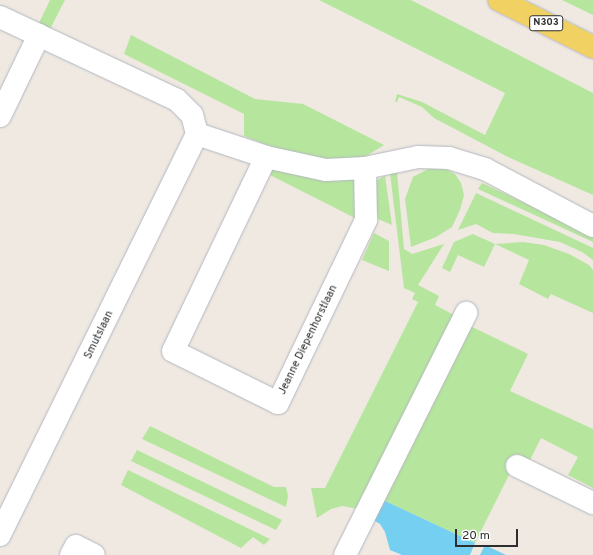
<!DOCTYPE html>
<style>
body{margin:0}
#map{position:relative;width:593px;height:555px;overflow:hidden;background:#efe9e1;font-family:Overpass,sans-serif}
div>[style]{position:absolute}
[style*='--x']{left:calc(var(--x)*1px);top:calc(var(--y)*1px);width:calc(var(--w)*1px);rotate:calc(var(--a)*1deg)}
.green>*{inset:0;background:#b6e59e}
.water>*{inset:0;background:#75cff0}
.roads{filter:drop-shadow(0 0 1px #b4b7c1) drop-shadow(0 0 1px #b4b7c1)}
.minor>*{height:22px;margin:-11px;padding:0 11px;transform-origin:11px;border-radius:11px;background:#fff}
.major>*{height:22px;margin:-11px;padding:0 11px;transform-origin:11px;border-radius:11px;background:#f2d163}
span{translate:-50% -50%;white-space:nowrap;text-align:center;line-height:1.15;-webkit-text-stroke:4px #fff;paint-order:stroke}
.shield-label span{padding:1px 3px;background:#fff;border:1px solid;border-radius:3px;-webkit-text-stroke-width:0}
.shield-label{font-size:10px;color:#2e2e2e;font-weight:700}
.street-label{font-size:11px;color:#2e2e2e}
.scale{position:absolute;left:455px;top:529px;width:63px;height:18px;box-sizing:border-box;border:2px solid #2e2e2e;border-top:0;padding-left:5px;font-size:12px;line-height:14px;white-space:nowrap;color:#2e2e2e;-webkit-text-stroke:3px #fff;paint-order:stroke}
</style>
<div id="map">
<div class="green">
<div style="clip-path:polygon(50px 0,65px 0,50px 29px,39px 23px)"></div>
<div style="clip-path:polygon(319px 0,411px 0,593px 93px,593px 195px,508px 157px,434px 118px,422px 107px,399px 97px,397px 102px,395px 102px,397px 94px,422px 102px,485px 135px,505px 93px)"></div>
<div style="clip-path:polygon(562px 0,593px 0,593px 15px)"></div>
<div style="clip-path:polygon(131px 35px,255px 99px,303px 104px,384px 145px,363px 158px,338px 163px,274px 148px,244px 136px,244px 114px,124px 54px)"></div>
<div style="clip-path:polygon(275px 165px,356px 177px,357px 219px,270px 175px)"></div>
<div style="clip-path:polygon(442px 167px,455px 174px,461px 183px,464px 195px,460px 210px,452px 227px,436px 237px,411px 247px,405px 199px,413px 177px,430px 168px)"></div>
<div style="clip-path:polygon(397px 172px,404px 249px,412px 254px,444px 244px,418px 285px,439px 296px,435px 305px,454px 315px,359px 509px,342px 506px,331px 509px,317px 518px,311px 488px,325px 488px,418px 302px,412px 299px,415px 293px,404px 288px,390px 173px)"></div>
<div style="clip-path:polygon(385px 176px,392px 225px,378px 219px,373px 182px)"></div>
<div style="clip-path:polygon(482px 183px,593px 235px,593px 242px,478px 189px)"></div>
<div style="clip-path:polygon(476px 193px,593px 248px,593px 260px,582px 252px,560px 242px,514px 234px,493px 233px,476px 224px,458px 230px)"></div>
<div style="clip-path:polygon(374px 233px,389px 241px,389px 271px,362px 260px)"></div>
<div style="clip-path:polygon(473px 234px,495px 244px,523px 242px,544px 245px,569px 254px,589px 265px,593px 270px,593px 313px,551px 294px,548px 299px,519px 284px,529px 260px,495px 244px,484px 267px,458px 255px,450px 272px,442px 268px,454px 242px)"></div>
<div style="clip-path:polygon(468px 325px,528px 354px,510px 391px,593px 429px,593px 488px,568px 475px,578px 457px,541px 438px,530px 460px,519px 455px,475px 543px,383px 500px)"></div>
<div style="clip-path:polygon(150px 426px,274px 487px,286px 487px,288px 496px,286px 507px,142px 439px)"></div>
<div style="clip-path:polygon(137px 450px,282px 520px,276px 530px,131px 461px)"></div>
<div style="clip-path:polygon(128px 470px,270px 539px,264px 545px,253px 537px,241px 548px,121px 485px)"></div>
</div>
<div class="water">
<div style="clip-path:polygon(383px 500px,475px 543px,470px 555px,402px 555px,390px 550px,385px 532px,380px 524px,373px 520px)"></div>
<div style="clip-path:polygon(485px 545px,506px 555px,480px 555px)"></div>
</div>
<div class="roads">
<div class="minor">
<div style="--x:0;--y:17;--w:195;--a:25.1"></div>
<div style="--x:177;--y:100;--w:21;--a:45"></div>
<div style="--x:192;--y:115;--w:20;--a:75"></div>
<div style="--x:197;--y:134;--w:447;--a:116.2"></div>
<div style="--x:0;--y:116;--w:90;--a:-64.3"></div>
<div style="--x:197;--y:134;--w:73;--a:18.4"></div>
<div style="--x:266;--y:157;--w:215;--a:115.6"></div>
<div style="--x:173;--y:351;--w:117;--a:26.3"></div>
<div style="--x:278;--y:403;--w:203;--a:-64.3"></div>
<div style="--x:366;--y:220;--w:52;--a:-91.1"></div>
<div style="--x:266;--y:157;--w:61;--a:12.2"></div>
<div style="--x:326;--y:170;--w:39;--a:-3"></div>
<div style="--x:365;--y:168;--w:54;--a:-11.7"></div>
<div style="--x:418;--y:157;--w:31;--a:2"></div>
<div style="--x:449;--y:158;--w:38;--a:17"></div>
<div style="--x:485;--y:169;--w:122;--a:27.8"></div>
<div style="--x:517;--y:466;--w:85;--a:26"></div>
<div style="--x:71;--y:555;--w:10;--a:-61"></div>
<div style="--x:76;--y:546;--w:20;--a:27"></div>
<div style="--x:345;--y:555;--w:271;--a:-63.4"></div>
</div>
<div class="major">
<div style="--x:499;--y:0;--w:105;--a:26.6"></div>
</div>
</div>
<div class="shield-label">
<span style="left:546px;top:23px">N303</span>
</div>
<div class="street-label">
<span style="left:99px;top:335px;rotate:-64deg">Smutslaan</span>
<span style="left:308px;top:340px;rotate:-64deg">Jeanne Diepenhorstlaan</span>
</div>
<div class="scale">20 m</div>
</div>
